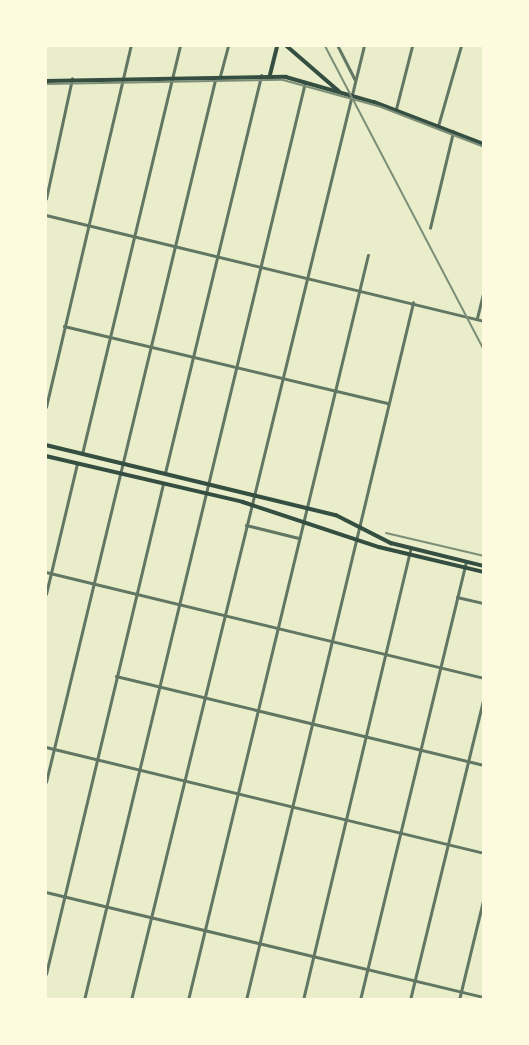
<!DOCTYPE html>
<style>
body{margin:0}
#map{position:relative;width:529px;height:1045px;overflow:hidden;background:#e9edc9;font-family:Merriweather,serif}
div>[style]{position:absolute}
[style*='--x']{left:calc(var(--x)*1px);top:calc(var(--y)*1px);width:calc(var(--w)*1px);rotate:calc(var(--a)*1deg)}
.minor>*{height:2.5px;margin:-1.25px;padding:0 1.25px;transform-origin:1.25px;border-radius:1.25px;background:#617663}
.tertiary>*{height:2.5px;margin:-1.25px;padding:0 1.25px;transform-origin:1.25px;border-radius:1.25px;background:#617663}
.secondary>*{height:3.5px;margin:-1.75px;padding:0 1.75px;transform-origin:1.75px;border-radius:1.75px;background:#344e41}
.primary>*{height:3.5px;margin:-1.75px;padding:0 1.75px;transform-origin:1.75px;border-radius:1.75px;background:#344e41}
.rail>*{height:2px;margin:-1px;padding:0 1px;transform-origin:1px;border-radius:1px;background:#7c8e77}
span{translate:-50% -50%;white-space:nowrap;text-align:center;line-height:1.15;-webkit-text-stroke:5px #fefae0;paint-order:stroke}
.frame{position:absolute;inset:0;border:47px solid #fefae0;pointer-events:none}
</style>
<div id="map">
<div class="minor">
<div style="--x:338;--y:46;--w:37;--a:63"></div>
<div style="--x:220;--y:76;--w:31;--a:-75"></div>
<div style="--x:396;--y:109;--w:65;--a:-75.7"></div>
<div style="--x:438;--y:126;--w:83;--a:-74"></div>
<div style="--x:46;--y:199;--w:123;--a:-77.8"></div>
<div style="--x:46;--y:215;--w:451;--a:13.6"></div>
<div style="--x:430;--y:228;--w:99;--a:-76.5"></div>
<div style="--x:477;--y:318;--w:29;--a:-76"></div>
<div style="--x:64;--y:326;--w:333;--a:13.4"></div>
<div style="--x:46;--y:407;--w:371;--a:-76.8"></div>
<div style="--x:82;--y:454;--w:420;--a:-76.5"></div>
<div style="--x:165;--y:473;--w:409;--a:-76.4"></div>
<div style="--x:246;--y:525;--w:55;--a:13.8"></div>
<div style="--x:46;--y:572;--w:451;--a:13.6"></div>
<div style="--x:46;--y:594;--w:134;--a:-76.6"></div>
<div style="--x:457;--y:597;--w:28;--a:13"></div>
<div style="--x:116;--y:676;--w:379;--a:13.6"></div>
<div style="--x:46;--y:747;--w:451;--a:13.6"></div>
<div style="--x:46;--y:782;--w:722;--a:-76.46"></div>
<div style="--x:46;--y:892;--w:450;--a:13.5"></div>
<div style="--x:46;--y:974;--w:504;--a:-76.57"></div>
<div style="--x:84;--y:1000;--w:944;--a:-76.46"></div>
<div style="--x:188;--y:1000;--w:766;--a:-76.42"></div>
<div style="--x:246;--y:1000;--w:717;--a:-76.53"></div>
<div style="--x:303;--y:1000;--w:465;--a:-76.6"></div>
<div style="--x:360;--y:1000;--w:451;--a:-76.4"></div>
<div style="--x:410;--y:1000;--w:313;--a:-76.3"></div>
<div style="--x:459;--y:1000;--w:106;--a:-76.4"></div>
</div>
<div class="tertiary">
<div style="--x:131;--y:1000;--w:982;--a:-76.28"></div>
</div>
<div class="secondary">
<div style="--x:287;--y:46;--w:69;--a:40.9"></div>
<div style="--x:270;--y:75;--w:30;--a:-76"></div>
<div style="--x:46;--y:81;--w:240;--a:-1"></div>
<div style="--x:286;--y:77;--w:91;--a:15.9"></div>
<div style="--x:374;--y:102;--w:118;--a:20.9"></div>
</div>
<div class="primary">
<div style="--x:46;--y:445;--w:298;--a:13.6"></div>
<div style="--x:336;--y:515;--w:62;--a:27"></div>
<div style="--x:391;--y:543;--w:96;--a:13.9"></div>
<div style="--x:46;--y:456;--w:202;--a:13.1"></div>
<div style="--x:243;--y:502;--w:143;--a:18.3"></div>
<div style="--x:379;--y:547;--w:108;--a:13.4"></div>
</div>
<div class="rail">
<div style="--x:325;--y:46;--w:343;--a:62.4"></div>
<div style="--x:46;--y:84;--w:237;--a:-1"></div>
<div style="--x:283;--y:80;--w:102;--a:15.4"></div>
<div style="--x:381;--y:107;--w:110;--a:21.2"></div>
<div style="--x:386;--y:533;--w:101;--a:13.2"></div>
</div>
<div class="frame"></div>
</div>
